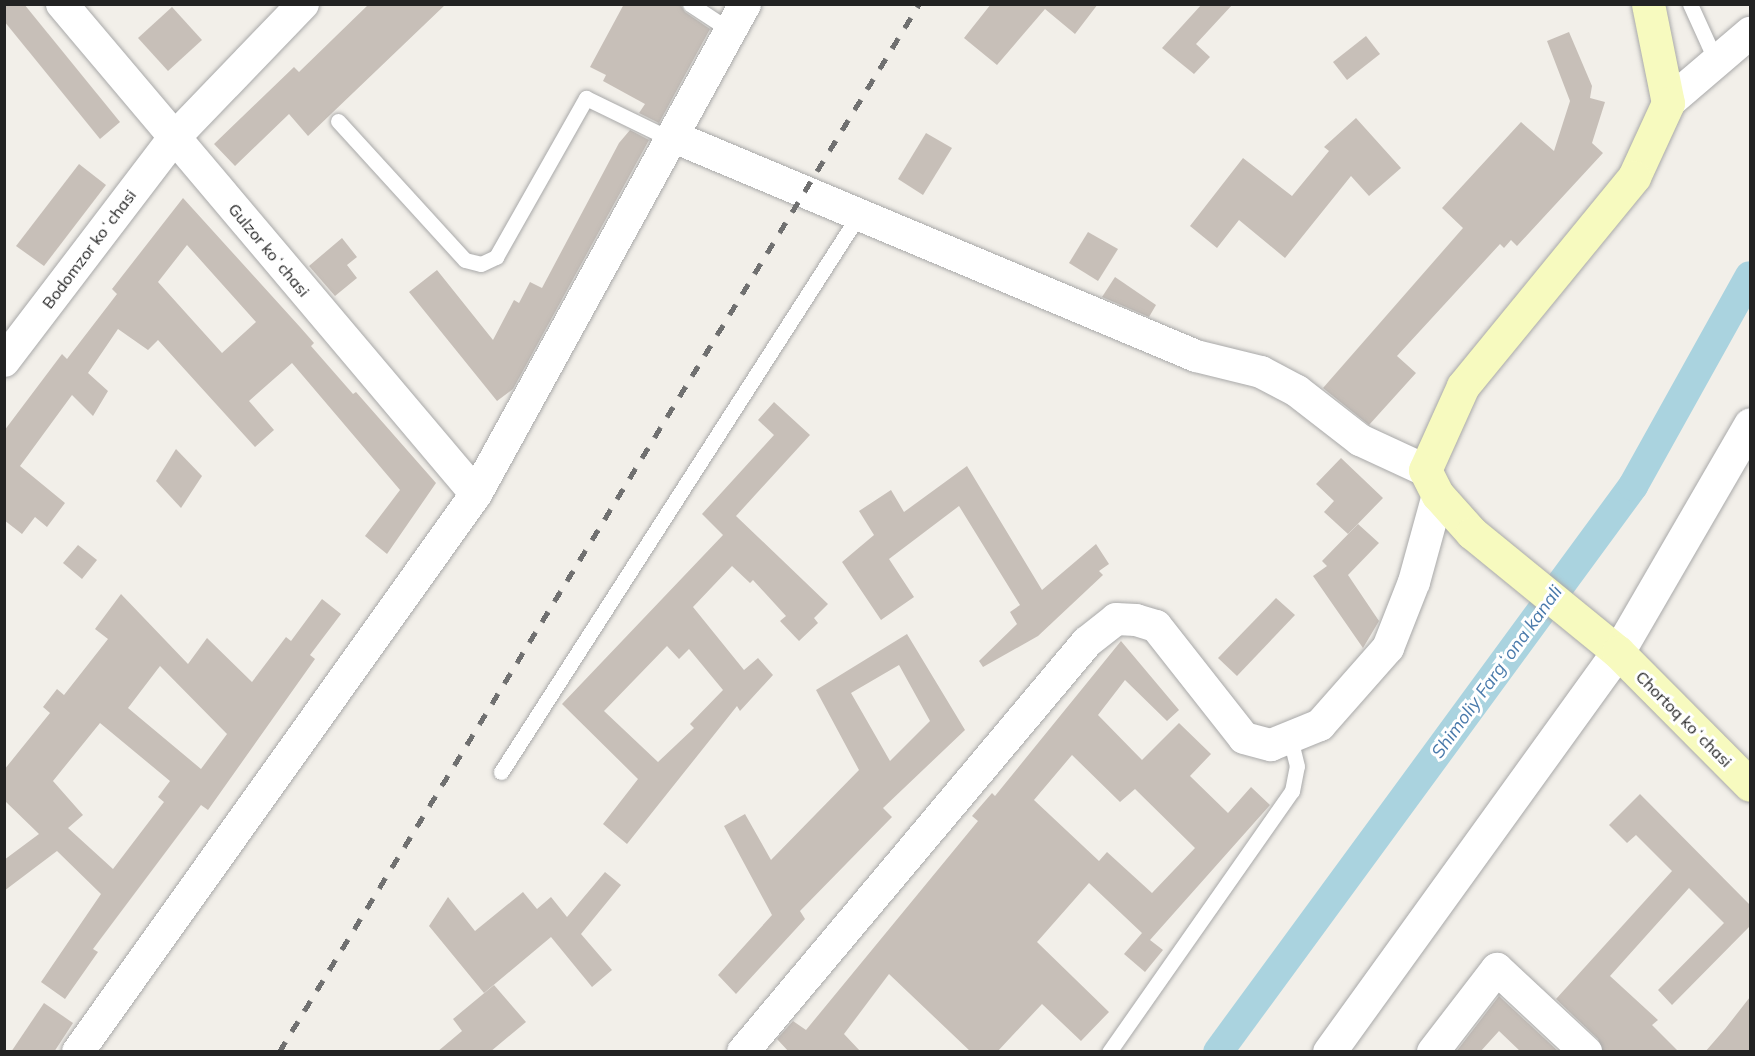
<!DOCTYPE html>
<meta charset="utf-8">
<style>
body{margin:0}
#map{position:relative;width:1755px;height:1056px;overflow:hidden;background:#f2efe9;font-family:Mulish,sans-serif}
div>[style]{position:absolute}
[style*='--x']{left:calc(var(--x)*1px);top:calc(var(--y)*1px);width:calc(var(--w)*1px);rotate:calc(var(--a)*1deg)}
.canal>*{height:30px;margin:-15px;padding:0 15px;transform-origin:15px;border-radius:15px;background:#aad3df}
.building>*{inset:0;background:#c7bfb8}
.roads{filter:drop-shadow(0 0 2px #a9a9a9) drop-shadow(0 0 2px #a9a9a9)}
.service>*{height:15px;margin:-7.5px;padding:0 7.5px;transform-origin:7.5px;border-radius:7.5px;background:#fff}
.minor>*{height:32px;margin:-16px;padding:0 16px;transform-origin:16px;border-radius:16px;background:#fff}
.tertiary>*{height:33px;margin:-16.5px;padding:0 16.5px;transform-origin:16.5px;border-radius:16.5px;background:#fff}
.secondary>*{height:33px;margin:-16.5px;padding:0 16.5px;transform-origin:16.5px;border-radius:16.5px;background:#f7fabf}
.rail>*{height:4.5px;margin-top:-2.25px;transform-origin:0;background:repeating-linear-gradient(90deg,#707070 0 12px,transparent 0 24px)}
span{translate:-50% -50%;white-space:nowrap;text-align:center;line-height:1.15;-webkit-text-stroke:6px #fff;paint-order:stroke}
.street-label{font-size:16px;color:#222}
.water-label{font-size:18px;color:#4a7aab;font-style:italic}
.frame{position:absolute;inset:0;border:6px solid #222;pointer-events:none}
</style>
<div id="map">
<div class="canal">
<div style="--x:1218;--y:1052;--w:702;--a:-53.75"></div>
<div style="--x:1633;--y:486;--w:240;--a:-60.9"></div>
</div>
<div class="building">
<div style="clip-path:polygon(4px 4px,24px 4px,120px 122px,100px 139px,4px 21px)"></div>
<div style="clip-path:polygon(369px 4px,446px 4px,308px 136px,289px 114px,235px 166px,214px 144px,294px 67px,299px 72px)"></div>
<div style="clip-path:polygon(624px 4px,680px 4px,685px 12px,710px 29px,659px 123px,639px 113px,645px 104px,603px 81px,606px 75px,590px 67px)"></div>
<div style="clip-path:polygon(991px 4px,1098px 4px,1075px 34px,1045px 9px,997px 65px,964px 38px)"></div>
<div style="clip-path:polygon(1202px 4px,1233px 4px,1196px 44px,1210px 57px,1194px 74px,1162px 48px)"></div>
<div style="clip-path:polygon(172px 7px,202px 40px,168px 71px,138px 38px)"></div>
<div style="clip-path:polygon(1569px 32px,1592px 86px,1590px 98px,1605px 102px,1592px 143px,1603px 153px,1517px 246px,1511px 240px,1504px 248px,1500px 244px,1397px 356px,1416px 373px,1369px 425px,1323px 388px,1463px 228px,1442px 208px,1521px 122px,1554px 151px,1570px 101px,1547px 41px)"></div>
<div style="clip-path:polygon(1366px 36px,1380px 54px,1347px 80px,1333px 62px)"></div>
<div style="clip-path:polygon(1356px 118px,1401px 168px,1369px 196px,1351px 176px,1285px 258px,1239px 220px,1217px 248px,1190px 226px,1243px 158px,1292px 196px,1329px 151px,1324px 147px)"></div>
<div style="clip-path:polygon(630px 130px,649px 140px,513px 389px,497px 401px,409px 292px,437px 270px,493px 340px,514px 300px,519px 303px,530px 282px,542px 288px,619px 143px)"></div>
<div style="clip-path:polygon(926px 133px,952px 148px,923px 195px,898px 179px)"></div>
<div style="clip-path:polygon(79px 164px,106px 185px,44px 266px,16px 246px)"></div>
<div style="clip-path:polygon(evenodd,183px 198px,300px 327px,314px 343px,311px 346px,353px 394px,356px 392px,436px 483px,387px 554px,365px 536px,400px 490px,292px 363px,249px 401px,274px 430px,255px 447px,158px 340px,148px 350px,118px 329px,88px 373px,108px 391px,93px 416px,72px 395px,20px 466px,65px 503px,47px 527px,35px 517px,22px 534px,4px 520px,4px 431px,62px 354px,67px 359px,117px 294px,112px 289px,183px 198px,187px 245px,256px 322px,222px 353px,158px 282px,187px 245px)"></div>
<div style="clip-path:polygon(1088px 232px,1118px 249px,1098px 281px,1069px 263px)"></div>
<div style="clip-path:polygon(342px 238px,357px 257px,347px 265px,357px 278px,335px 296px,309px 266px)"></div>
<div style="clip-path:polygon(1115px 277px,1156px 305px,1149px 317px,1102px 297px)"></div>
<div style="clip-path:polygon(evenodd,774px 402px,810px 435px,736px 516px,828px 604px,814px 618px,818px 623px,799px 641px,780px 621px,786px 616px,753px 580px,750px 583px,732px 566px,693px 607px,744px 670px,758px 658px,773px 675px,740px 711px,737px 706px,627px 844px,603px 824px,638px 779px,562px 704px,723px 535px,702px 514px,774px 435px,758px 420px,774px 402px,667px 646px,679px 659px,689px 649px,723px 690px,690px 724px,694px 728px,658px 762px,604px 711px,667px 646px)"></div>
<div style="clip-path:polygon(176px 449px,202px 476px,181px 508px,156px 481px)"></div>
<div style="clip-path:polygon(1341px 458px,1383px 498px,1348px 534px,1324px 512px,1334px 501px,1316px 484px)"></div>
<div style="clip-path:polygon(967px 466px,1042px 590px,1096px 544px,1109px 564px,1099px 571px,1103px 575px,1038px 636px,983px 667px,979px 661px,1017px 624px,1010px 612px,1020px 605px,959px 506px,889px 559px,914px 597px,881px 620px,842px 562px,874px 535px,859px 511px,891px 490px,904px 512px)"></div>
<div style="clip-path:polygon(1358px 524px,1379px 543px,1348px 575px,1379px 621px,1363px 648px,1313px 576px,1327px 566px,1322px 561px)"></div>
<div style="clip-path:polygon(78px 545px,97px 560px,82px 579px,63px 563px)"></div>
<div style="clip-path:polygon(evenodd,121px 594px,188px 664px,207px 638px,252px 682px,286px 637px,291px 641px,322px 599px,341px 614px,310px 655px,315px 659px,208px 810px,201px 805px,93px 949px,98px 952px,65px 999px,41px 982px,101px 894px,57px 851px,4px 891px,4px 860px,39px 834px,4px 800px,4px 770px,50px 713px,43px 707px,57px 689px,64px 695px,108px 639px,95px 629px,121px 594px,160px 666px,227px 734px,201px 769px,128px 708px,160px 666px,121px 594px,100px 723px,170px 781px,158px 797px,164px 802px,113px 869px,68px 828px,83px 815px,53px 781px,100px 723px)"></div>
<div style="clip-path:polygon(1276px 598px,1295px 615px,1237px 676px,1218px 658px)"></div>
<div style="clip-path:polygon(evenodd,907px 634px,965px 730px,883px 808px,892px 817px,800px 911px,805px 919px,736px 994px,718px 975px,772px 915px,724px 826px,745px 814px,771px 860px,859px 770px,816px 690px,907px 634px,899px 665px,930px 721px,890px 761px,851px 693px,899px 665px)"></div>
<div style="clip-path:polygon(evenodd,1121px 641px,1179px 710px,1167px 721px,1125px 680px,1098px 715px,1142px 760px,1179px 723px,1211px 754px,1190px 776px,1228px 813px,1251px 787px,1270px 805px,1150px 940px,1163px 950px,1145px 972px,1124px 954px,1142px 933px,1089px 883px,1037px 942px,1109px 1012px,1081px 1041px,1042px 1004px,997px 1052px,971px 1052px,889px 974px,844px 1034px,861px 1052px,789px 1052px,777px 1039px,793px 1021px,806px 1030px,978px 821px,972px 816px,992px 793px,995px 796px,1121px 641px,1072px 755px,1120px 802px,1135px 789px,1195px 848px,1152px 893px,1107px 852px,1099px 861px,1034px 800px,1072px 755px)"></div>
<div style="clip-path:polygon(1640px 794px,1750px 905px,1750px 926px,1672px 1005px,1658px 990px,1724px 923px,1689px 888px,1610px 976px,1658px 1020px,1652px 1025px,1679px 1052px,1603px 1052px,1598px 1039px,1556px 999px,1672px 871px,1636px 835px,1627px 843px,1609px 825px)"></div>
<div style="clip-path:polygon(605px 872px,621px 885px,581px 934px,612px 970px,592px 987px,551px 937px,484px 993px,429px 926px,448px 897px,475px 931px,523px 892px,537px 909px,551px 897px,567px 917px)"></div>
<div style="clip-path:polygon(494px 985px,526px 1022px,490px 1052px,437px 1052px,462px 1031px,453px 1019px)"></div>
<div style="clip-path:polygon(1499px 996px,1559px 1052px,1521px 1052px,1499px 1031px,1480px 1052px,1456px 1052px)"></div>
<div style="clip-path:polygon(1750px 997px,1750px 1052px,1705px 1052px,1725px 1029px)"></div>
<div style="clip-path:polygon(44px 1003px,73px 1023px,54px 1052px,11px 1052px)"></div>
</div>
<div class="roads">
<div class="service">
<div style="--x:690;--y:4;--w:49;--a:33.4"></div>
<div style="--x:1690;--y:4;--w:60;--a:65.6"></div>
<div style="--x:338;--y:121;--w:188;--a:47.6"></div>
<div style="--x:465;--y:260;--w:16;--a:14"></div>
<div style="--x:481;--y:264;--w:17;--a:-25"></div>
<div style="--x:496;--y:257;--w:183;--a:-60.5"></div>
<div style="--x:586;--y:98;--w:96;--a:26"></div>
<div style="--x:501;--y:772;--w:664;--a:-57.29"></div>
<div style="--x:1109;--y:1052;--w:319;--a:-55"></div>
<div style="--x:1292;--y:791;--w:25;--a:-79"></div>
<div style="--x:1297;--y:766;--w:29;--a:-104"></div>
</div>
<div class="minor">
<div style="--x:62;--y:4;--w:641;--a:49.81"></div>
<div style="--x:1668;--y:103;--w:108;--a:-40.5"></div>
<div style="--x:674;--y:137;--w:566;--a:22.76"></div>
<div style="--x:1196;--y:356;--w:67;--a:13.8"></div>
<div style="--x:1261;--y:372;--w:41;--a:27.8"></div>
<div style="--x:1297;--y:391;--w:80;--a:37.9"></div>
<div style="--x:1360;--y:440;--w:72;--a:24.8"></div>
<div style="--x:4;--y:361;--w:280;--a:-52.7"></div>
<div style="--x:174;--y:138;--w:186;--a:-46.1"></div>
<div style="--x:78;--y:1052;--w:685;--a:-54.5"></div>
<div style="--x:476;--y:494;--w:559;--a:-61.23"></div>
<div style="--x:743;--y:1052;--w:535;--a:-50"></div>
<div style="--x:1087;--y:642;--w:37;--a:-38"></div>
<div style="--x:1116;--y:619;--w:20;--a:3"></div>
<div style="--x:1136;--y:620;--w:21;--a:17"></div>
<div style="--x:1156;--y:626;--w:142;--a:51.8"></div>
<div style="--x:1244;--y:738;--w:28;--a:15"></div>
<div style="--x:1271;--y:745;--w:53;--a:-22.2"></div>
<div style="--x:1320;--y:725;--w:103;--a:-48.6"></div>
<div style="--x:1388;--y:648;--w:71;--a:-68.5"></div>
<div style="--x:1414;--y:582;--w:90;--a:-74.6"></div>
<div style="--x:1433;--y:1052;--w:105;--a:-52.4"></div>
<div style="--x:1497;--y:969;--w:122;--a:43"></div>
</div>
<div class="tertiary">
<div style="--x:1329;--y:1052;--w:493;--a:-54.2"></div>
<div style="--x:1618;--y:652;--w:263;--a:-59.9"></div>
</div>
<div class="secondary">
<div style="--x:1648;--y:4;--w:101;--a:78.6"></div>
<div style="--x:1668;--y:103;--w:81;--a:114.7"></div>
<div style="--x:1634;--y:177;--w:270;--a:129.3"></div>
<div style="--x:1463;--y:386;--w:92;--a:114.3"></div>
<div style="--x:1425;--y:470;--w:28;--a:63"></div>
<div style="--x:1438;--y:495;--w:51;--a:48.2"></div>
<div style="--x:1472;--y:533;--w:188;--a:39.2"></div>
<div style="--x:1618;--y:652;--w:187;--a:45.2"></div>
</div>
</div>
<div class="rail">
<div style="--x:279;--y:1052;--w:1228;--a:-58.59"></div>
</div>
<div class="street-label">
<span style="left:89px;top:249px;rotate:-53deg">Bodomzor koʻchasi</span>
<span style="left:269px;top:250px;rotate:50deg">Gulzor koʻchasi</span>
<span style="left:1684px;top:719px;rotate:45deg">Chortoq koʻchasi</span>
</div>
<div class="water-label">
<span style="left:1497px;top:672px;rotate:-54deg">Shimoliy Fargʻona kanali</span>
</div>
<div class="frame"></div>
</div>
